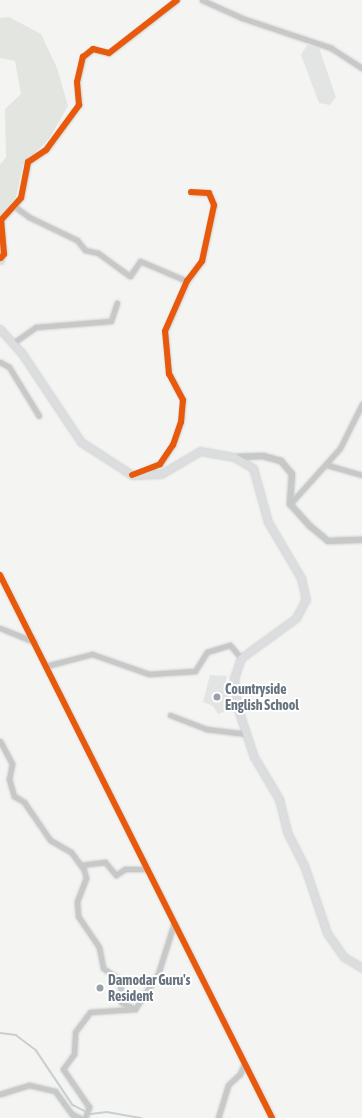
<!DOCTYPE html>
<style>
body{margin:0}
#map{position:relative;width:362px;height:1118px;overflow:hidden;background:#f4f4f3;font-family:"Asap Condensed",sans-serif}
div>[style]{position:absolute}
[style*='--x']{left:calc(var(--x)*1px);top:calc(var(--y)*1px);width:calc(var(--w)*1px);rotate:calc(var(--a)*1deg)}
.built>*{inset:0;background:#e3e4e4}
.green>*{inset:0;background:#e3e5e1}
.stream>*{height:1.5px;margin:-0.75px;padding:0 0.75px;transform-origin:0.75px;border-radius:0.75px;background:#c8cfd1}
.roads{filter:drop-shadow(0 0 1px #d0d1d1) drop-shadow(0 0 1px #d0d1d1)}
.minor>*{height:5px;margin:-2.5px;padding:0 2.5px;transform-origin:2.5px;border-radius:2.5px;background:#c7c8c8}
.tertiary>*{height:6px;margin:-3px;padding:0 3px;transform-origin:3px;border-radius:3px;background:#c7c8c8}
.secondary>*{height:7px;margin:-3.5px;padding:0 3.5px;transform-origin:3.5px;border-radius:3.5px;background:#dcddde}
.cycleway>*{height:6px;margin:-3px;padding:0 3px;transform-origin:3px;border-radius:3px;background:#e8590c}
.dots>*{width:11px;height:11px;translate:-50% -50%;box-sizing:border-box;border:2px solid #fff;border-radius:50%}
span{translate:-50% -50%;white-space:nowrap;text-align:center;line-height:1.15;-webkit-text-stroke:4px #fff;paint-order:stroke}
.poi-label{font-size:14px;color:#68747f;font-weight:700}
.left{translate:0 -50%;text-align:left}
</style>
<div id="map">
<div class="built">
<div style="clip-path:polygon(307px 45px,319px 48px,336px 97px,330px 105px,319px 103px,301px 55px)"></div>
<div style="clip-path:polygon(210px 675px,227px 676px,224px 688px,228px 691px,233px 709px,218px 714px,213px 706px,203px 702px)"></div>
</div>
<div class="green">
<div style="clip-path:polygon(9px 17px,41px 34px,57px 68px,68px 106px,49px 139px,23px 165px,16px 197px,0 220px,0 165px,6px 157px,5px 109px,21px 94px,15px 61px,0 58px,0 18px)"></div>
</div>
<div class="stream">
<div style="--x:0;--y:1033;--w:16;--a:7"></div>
<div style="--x:16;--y:1035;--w:25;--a:37"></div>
<div style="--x:36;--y:1050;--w:66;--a:56.1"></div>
<div style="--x:73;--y:1105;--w:20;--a:27"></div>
<div style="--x:91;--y:1114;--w:16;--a:-7"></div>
<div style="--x:107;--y:1112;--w:35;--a:10"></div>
</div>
<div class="roads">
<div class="minor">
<div style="--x:202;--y:0;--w:44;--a:24.2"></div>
<div style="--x:242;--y:18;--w:94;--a:18.6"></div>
<div style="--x:331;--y:48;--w:37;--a:33"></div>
<div style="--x:14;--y:206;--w:19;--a:36"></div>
<div style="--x:29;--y:217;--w:53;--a:25.6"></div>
<div style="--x:77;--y:240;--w:13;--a:51"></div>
<div style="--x:85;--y:250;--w:13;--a:13"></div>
<div style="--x:98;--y:253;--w:39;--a:36"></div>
<div style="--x:130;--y:276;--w:18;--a:-56"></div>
<div style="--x:140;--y:261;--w:51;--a:23.1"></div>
<div style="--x:1;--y:258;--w:5;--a:-53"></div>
<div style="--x:4;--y:254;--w:34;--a:-95"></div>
<div style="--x:1;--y:220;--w:30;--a:-48"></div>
<div style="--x:21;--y:198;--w:37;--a:-79"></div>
<div style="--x:28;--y:162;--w:22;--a:-34"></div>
<div style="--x:46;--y:150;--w:56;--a:-53.7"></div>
<div style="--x:79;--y:105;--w:23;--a:-95"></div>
<div style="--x:77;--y:82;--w:26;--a:-77"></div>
<div style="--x:83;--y:57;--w:13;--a:-39"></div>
<div style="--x:93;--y:49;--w:16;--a:14"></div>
<div style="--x:109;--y:53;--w:86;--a:-37.9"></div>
<div style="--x:13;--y:343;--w:28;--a:-35"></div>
<div style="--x:36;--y:327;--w:75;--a:-4.6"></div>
<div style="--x:111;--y:321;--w:19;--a:-72"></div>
<div style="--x:0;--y:362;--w:10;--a:29"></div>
<div style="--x:9;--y:367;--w:57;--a:58.5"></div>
<div style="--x:327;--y:465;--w:36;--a:16"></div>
<div style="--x:136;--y:474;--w:26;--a:-23"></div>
<div style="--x:160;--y:464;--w:23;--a:-56"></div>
<div style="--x:173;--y:445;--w:24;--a:-71"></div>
<div style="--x:181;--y:422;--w:22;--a:-85"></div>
<div style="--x:183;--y:400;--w:30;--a:-118"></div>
<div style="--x:169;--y:374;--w:43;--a:-95.3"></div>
<div style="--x:165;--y:331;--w:55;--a:-66.3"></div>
<div style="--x:187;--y:281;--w:25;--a:-53"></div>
<div style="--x:202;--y:261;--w:57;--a:-77.9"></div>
<div style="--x:214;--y:205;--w:13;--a:-113"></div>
<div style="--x:209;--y:193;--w:18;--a:-177"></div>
<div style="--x:290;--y:504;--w:75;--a:-48.2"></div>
<div style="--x:340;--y:448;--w:49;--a:-63.4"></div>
<div style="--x:0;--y:575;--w:607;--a:63.39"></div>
<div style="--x:0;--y:628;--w:37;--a:22"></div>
<div style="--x:46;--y:666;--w:48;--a:-14.6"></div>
<div style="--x:92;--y:654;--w:60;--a:19.3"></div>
<div style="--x:149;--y:674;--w:46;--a:-3.7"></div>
<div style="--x:195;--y:671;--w:22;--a:-58"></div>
<div style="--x:207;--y:652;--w:24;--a:-17"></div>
<div style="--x:230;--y:645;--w:17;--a:50"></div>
<div style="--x:170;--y:715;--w:39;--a:21"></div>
<div style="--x:206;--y:729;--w:39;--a:7"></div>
<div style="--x:0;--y:741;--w:26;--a:62"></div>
<div style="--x:12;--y:764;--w:15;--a:101"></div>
<div style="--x:9;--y:779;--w:18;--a:74"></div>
<div style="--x:14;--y:796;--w:12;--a:31"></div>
<div style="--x:24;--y:802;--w:46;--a:55.6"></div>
<div style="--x:50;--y:840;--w:24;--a:30"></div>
<div style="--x:71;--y:852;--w:22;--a:54"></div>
<div style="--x:84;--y:870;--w:8;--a:76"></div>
<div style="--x:86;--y:878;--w:25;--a:111"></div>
<div style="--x:77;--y:901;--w:15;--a:86"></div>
<div style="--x:78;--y:916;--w:37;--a:56"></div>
<div style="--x:99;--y:947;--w:21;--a:79"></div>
<div style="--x:103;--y:968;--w:21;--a:35"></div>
<div style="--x:120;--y:980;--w:22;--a:87"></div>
<div style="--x:121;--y:1002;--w:16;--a:27"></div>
<div style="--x:81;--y:865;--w:24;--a:-7"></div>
<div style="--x:105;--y:862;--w:17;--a:50"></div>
<div style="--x:116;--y:875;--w:11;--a:-34"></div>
<div style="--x:125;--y:869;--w:21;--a:0"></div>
<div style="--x:0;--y:1094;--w:30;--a:-17"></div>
<div style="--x:29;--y:1085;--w:27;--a:13"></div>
<div style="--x:55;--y:1091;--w:29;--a:54"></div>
<div style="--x:72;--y:1114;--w:9;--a:27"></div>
<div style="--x:85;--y:1118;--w:12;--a:-70"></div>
<div style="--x:89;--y:1107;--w:46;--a:-124.4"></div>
<div style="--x:63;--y:1069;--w:19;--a:-54"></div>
<div style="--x:74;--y:1054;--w:22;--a:-87"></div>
<div style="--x:75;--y:1032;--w:25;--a:-53"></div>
<div style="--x:90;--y:1012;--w:45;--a:-3.8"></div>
<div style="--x:135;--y:1009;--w:42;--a:-56.7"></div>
<div style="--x:158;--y:974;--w:53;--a:-72.6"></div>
<div style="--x:218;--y:1118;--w:34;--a:-73"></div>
<div style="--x:228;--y:1085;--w:16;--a:-43"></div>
<div style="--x:240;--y:1074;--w:11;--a:-68"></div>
</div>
<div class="tertiary">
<div style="--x:234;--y:457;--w:29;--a:-2"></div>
<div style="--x:263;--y:456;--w:19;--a:16"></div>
<div style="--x:281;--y:461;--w:17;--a:50"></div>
<div style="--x:292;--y:474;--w:30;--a:94"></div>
<div style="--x:290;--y:504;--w:30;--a:48"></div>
<div style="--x:310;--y:526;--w:23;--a:40"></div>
<div style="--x:328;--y:541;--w:34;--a:-2"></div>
</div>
<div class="secondary">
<div style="--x:0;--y:256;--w:4;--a:90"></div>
<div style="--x:0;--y:329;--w:31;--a:48"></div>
<div style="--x:21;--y:352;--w:108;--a:56.3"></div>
<div style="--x:81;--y:442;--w:61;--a:32.9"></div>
<div style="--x:132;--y:475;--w:29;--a:-2"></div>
<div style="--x:161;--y:474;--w:45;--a:-30.5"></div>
<div style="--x:200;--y:451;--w:35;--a:10"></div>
<div style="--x:234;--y:457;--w:22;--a:30"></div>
<div style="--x:253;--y:468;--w:56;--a:74.5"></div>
<div style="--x:268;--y:522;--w:65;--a:59.5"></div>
<div style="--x:301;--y:578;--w:22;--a:77"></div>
<div style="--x:306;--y:599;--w:21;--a:118"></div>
<div style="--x:296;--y:618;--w:68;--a:144"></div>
<div style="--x:241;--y:658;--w:21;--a:109"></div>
<div style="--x:234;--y:678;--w:28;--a:84"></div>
<div style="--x:237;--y:706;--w:54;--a:71.6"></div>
<div style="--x:254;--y:757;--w:49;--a:59.2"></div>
<div style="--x:279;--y:799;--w:36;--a:76"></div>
<div style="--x:288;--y:834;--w:35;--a:63"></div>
<div style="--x:304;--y:865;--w:72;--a:71.3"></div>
<div style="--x:327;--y:933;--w:29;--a:55"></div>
<div style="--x:344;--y:957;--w:21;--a:31"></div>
</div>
</div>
<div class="cycleway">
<div style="--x:1;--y:258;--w:5;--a:-53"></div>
<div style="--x:4;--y:254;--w:34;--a:-95"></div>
<div style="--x:1;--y:220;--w:30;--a:-48"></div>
<div style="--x:21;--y:198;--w:37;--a:-79"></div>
<div style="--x:28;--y:162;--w:22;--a:-34"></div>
<div style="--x:46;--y:150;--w:56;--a:-53.7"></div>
<div style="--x:79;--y:105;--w:23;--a:-95"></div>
<div style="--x:77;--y:82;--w:26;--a:-77"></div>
<div style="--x:83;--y:57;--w:13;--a:-39"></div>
<div style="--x:93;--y:49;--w:16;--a:14"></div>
<div style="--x:109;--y:53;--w:86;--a:-37.9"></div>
<div style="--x:132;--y:475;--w:30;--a:-21"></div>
<div style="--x:160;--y:464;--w:23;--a:-56"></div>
<div style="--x:173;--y:445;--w:24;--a:-71"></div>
<div style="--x:181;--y:422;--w:22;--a:-85"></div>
<div style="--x:183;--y:400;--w:30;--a:-118"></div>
<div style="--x:169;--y:374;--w:43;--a:-95.3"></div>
<div style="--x:165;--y:331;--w:55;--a:-66.3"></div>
<div style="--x:187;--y:281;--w:25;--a:-53"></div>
<div style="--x:202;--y:261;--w:57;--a:-77.9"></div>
<div style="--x:214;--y:205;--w:13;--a:-113"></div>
<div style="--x:209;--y:193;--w:18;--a:-177"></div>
<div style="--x:0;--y:575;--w:607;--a:63.39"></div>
</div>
<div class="dots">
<div style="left:217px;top:697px;background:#99a1a8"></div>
<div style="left:100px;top:988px;background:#99a1a8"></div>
</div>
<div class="poi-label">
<span class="left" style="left:225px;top:697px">Countryside<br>English School</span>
<span class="left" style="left:108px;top:988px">Damodar Guru's<br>Resident</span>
</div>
</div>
